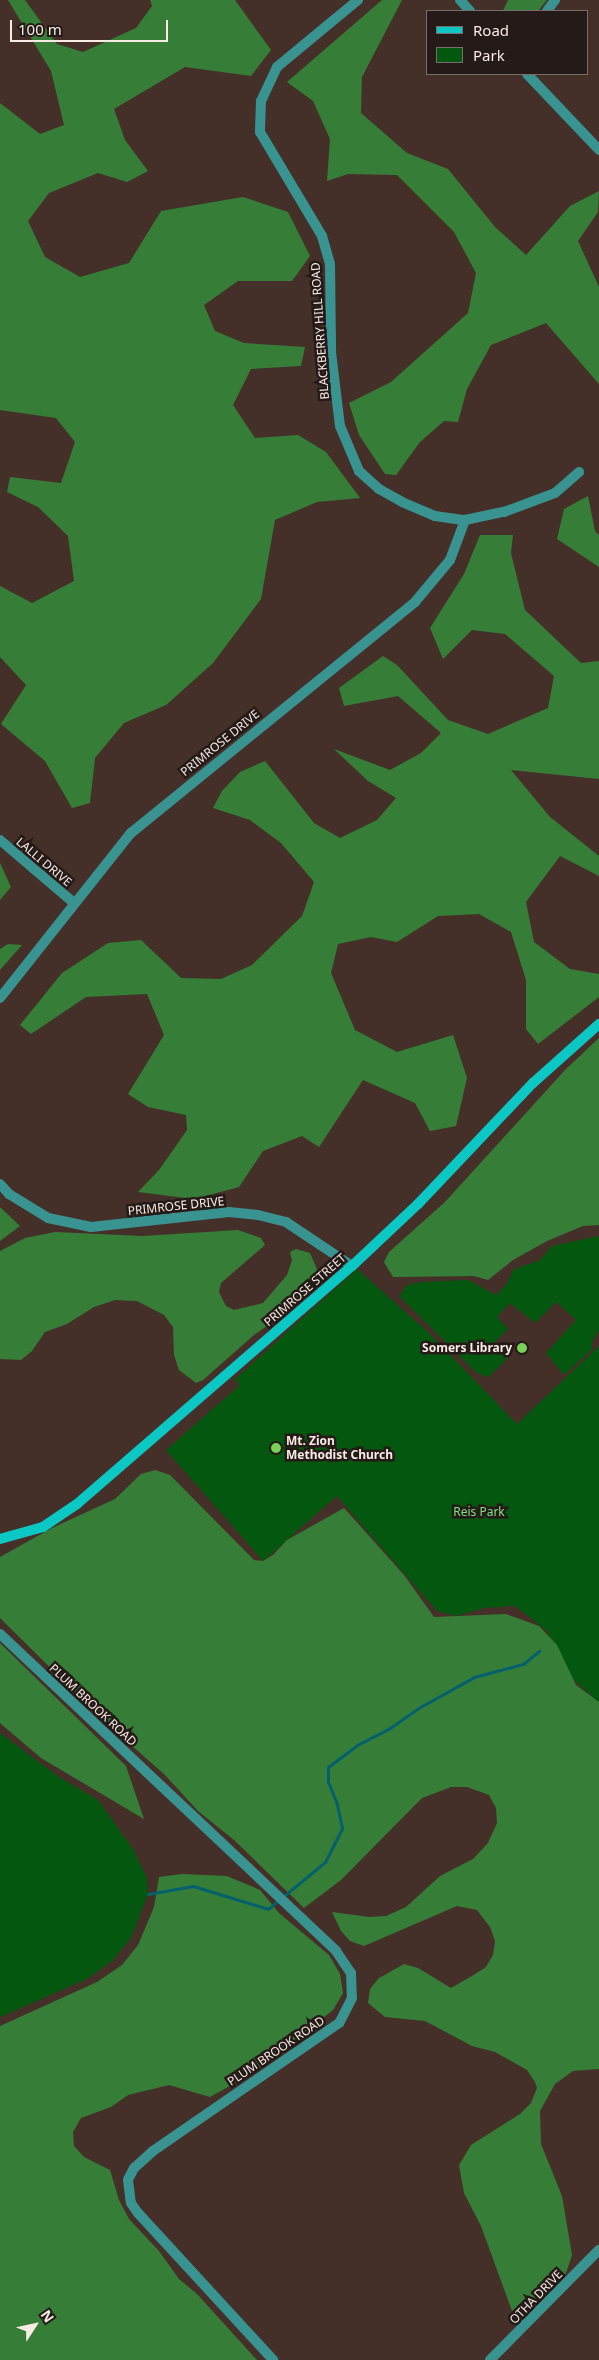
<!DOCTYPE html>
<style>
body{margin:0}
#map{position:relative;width:599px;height:2360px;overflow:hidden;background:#443028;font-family:"Noto Sans",sans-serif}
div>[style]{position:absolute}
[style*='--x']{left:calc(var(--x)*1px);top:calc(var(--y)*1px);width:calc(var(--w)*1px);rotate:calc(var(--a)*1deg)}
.green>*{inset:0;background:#04570e}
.forest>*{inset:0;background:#367e37}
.stream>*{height:3px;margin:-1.5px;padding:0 1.5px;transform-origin:1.5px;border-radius:1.5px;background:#04606d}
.minor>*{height:10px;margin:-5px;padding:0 5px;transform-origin:5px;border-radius:5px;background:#399391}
.secondary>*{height:10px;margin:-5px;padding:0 5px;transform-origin:5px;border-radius:5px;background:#0cc8c5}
.dots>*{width:14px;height:14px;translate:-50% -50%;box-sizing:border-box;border:2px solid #241a17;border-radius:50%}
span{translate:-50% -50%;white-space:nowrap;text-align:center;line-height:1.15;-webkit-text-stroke:5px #241a17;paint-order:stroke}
.street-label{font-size:12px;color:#f8eae5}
.poi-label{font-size:12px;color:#f8eae5;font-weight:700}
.right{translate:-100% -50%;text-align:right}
.left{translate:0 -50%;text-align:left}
.park-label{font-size:12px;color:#83e182}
.legend{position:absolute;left:426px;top:10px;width:162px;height:65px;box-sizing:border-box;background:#241a17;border:1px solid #796d69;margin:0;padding:6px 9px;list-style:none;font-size:15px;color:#f8eae5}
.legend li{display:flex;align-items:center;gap:10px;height:25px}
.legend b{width:25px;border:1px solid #796d69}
.north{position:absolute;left:10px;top:2300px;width:50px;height:50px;-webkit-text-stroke:4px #241a17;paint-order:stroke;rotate:55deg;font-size:14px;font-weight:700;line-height:20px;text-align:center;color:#f8eae5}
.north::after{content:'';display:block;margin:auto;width:18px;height:22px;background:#f8eae5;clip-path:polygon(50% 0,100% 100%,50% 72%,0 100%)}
.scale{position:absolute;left:10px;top:20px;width:158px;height:22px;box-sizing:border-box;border:2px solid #f8eae5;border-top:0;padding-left:6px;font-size:15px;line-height:18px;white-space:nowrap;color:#f8eae5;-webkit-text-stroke:4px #241a17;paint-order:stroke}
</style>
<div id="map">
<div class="green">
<div style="clip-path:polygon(599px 1236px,599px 1330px,592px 1342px,592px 1349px,564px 1375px,546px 1353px,576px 1320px,556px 1302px,535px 1323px,510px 1303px,497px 1317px,508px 1329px,493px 1344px,507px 1359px,488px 1377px,477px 1373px,399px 1296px,407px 1285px,421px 1282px,468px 1280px,496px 1295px,506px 1285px,514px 1269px,539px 1261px,552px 1246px)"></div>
<div style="clip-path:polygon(357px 1269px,428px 1332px,517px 1424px,599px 1346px,599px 1703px,566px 1672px,547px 1631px,515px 1606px,484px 1608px,456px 1616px,437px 1611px,337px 1496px,263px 1561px,166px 1450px,240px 1385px,235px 1379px)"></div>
<div style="clip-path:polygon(0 1733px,59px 1777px,98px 1800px,133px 1849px,147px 1878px,148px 1894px,131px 1938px,112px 1961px,87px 1979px,0 2017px)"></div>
</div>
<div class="forest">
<div style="clip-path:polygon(8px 0,25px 0,57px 44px,83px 52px,136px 28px,152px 6px,150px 0,235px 0,271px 50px,251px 76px,185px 67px,114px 109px,125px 140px,148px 171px,127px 182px,98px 173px,49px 193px,28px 221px,45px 257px,80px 277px,129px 263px,161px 211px,243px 197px,288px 212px,310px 256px,292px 281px,238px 281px,204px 305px,215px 331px,244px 343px,305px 347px,301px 366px,251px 369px,233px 405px,255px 438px,298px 435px,326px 452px,360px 498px,317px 502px,275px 520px,261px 599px,213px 663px,166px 705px,124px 723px,95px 758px,90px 803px,72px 808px,45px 761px,1px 724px,26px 685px,0 657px,0 586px,32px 603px,74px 581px,68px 536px,38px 507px,7px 492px,10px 477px,61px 483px,75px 442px,56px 418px,0 410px,0 103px,40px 134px,64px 125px,51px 71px)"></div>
<div style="clip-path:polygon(382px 0,402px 0,362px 77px,361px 113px,407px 153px,448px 169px,495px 227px,526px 255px,570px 206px,599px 191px,598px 212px,578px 241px,599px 287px,599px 384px,546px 323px,491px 345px,467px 389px,458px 422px,444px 421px,420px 442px,396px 475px,385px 474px,359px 435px,349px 403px,391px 382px,468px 313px,476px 273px,454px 232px,397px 175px,348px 174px,327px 181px,330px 139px,313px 101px,287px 82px)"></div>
<div style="clip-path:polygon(508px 0,547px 0,538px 11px,503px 11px)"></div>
<div style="clip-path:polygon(588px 496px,595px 531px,599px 535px,599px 567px,557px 539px,564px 509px)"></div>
<div style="clip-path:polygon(480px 535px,513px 535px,511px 553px,525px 610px,581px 663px,599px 661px,599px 779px,511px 770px,550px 817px,599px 856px,599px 876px,560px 856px,526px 902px,534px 942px,570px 969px,599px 974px,599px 997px,538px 1044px,526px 1029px,526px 980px,511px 932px,479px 914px,438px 916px,397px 942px,371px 937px,338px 944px,331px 973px,355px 1030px,397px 1052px,453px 1035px,467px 1078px,456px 1126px,430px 1131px,415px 1103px,363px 1080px,319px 1147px,302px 1136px,263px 1151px,239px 1187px,194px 1199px,138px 1192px,159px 1170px,187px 1130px,186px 1115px,148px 1107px,128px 1094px,164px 1035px,147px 994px,86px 997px,31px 1034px,20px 1025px,62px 973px,108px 943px,141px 940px,181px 978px,221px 979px,252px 965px,302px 916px,314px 882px,281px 843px,250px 820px,213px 808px,222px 791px,240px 772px,265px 761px,314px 823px,340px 838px,377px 820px,396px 798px,368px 781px,334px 749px,390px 770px,421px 753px,441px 733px,398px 696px,344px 706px,339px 688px,383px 656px,397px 665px,448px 720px,488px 734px,548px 708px,554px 676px,505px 634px,472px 630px,443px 659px,430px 628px,464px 574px)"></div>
<div style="clip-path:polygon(0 863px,11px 887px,0 900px)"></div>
<div style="clip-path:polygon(8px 944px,22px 945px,0 970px,0 949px)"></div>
<div style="clip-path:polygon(599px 1038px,599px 1225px,583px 1226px,547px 1241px,513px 1260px,488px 1280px,474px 1276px,393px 1277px,384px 1262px,389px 1252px,445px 1202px,565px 1070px)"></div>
<div style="clip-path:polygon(0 1207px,20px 1226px,0 1241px)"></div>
<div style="clip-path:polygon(238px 1230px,261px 1238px,265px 1245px,221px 1283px,219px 1292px,226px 1306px,234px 1310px,263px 1303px,287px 1275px,292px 1260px,290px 1252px,296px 1249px,310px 1253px,319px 1274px,313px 1288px,297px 1305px,254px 1335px,203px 1380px,196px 1383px,179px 1370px,174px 1355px,173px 1327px,164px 1315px,137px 1301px,115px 1300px,94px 1307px,67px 1324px,45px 1332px,32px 1351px,21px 1360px,0 1359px,0 1251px,25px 1238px,55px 1232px,142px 1236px)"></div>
<div style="clip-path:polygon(155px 1470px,170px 1475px,254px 1560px,263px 1561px,273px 1555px,287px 1540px,344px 1508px,404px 1575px,434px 1617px,506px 1614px,539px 1626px,557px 1645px,576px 1685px,599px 1702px,599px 2069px,573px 2071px,555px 2084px,540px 2111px,541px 2144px,562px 2196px,572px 2255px,565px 2276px,527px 2309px,512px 2311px,481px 2226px,464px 2193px,459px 2165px,471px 2145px,520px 2114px,531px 2103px,537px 2088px,535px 2082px,527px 2070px,495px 2052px,472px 2046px,425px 2021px,385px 2017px,368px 2003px,370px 1989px,379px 1978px,404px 1964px,418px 1968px,451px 1988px,472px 1976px,486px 1967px,493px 1955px,495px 1941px,490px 1927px,477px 1910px,457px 1906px,364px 1946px,350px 1941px,341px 1931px,332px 1912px,369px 1917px,386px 1916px,406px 1907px,440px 1876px,473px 1859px,488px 1843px,497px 1823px,496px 1808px,489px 1795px,467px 1787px,451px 1787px,422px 1798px,341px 1880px,304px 1908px,234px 1840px,198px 1811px,165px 1775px,105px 1722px,0 1618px,0 1557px,52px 1528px,115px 1499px,141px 1474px)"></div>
<div style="clip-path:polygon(0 1643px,126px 1766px,144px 1819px,41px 1758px,0 1723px)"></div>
<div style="clip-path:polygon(182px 1874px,227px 1876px,260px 1890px,279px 1913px,329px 1955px,340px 1974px,343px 1993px,333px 2010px,258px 2070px,210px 2097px,169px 2085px,128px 2095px,111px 2107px,81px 2118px,73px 2132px,74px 2146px,84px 2157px,110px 2170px,119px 2200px,129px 2219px,159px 2251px,179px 2279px,197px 2294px,257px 2360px,0 2360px,0 2026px,97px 1982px,122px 1965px,138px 1945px,154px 1907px,159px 1877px)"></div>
</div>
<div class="stream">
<div style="--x:148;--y:1894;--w:46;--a:-10.1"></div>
<div style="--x:193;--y:1886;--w:78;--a:17"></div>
<div style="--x:268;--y:1909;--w:74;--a:-39.5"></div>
<div style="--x:325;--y:1862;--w:38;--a:-63"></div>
<div style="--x:342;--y:1828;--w:25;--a:-102"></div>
<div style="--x:337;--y:1804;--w:24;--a:-112"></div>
<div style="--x:328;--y:1782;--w:15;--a:-90"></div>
<div style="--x:328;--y:1767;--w:36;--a:-37"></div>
<div style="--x:357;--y:1745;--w:37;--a:-27"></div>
<div style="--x:390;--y:1728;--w:39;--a:-35"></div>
<div style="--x:422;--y:1706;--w:60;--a:-29.1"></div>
<div style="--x:474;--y:1677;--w:51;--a:-14.9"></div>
<div style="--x:523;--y:1664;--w:21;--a:-39"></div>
</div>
<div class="minor">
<div style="--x:358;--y:0;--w:105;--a:140.4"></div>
<div style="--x:277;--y:67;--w:38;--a:115"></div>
<div style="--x:261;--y:101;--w:31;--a:92"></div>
<div style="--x:260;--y:132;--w:121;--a:59.2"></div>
<div style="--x:322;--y:236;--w:29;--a:74"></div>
<div style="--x:330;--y:264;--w:88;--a:89.3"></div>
<div style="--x:331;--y:352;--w:75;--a:83.1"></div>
<div style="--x:340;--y:426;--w:49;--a:67.1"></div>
<div style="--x:359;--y:471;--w:27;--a:42"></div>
<div style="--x:379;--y:489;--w:26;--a:29"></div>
<div style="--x:402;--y:502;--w:36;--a:23"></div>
<div style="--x:435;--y:516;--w:30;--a:8"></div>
<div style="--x:465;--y:520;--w:40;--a:-12"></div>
<div style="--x:504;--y:512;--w:54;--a:-20.4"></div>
<div style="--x:555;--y:493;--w:32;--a:-41"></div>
<div style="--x:460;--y:0;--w:15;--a:48"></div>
<div style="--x:547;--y:11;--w:14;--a:-54"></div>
<div style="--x:527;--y:74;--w:105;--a:46.5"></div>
<div style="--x:0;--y:840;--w:97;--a:40.4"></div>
<div style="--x:0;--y:998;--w:211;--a:-51.6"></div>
<div style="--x:131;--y:833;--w:366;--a:-39.1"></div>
<div style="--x:415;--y:602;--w:55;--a:-50.2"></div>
<div style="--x:450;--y:560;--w:43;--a:-69.4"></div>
<div style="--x:0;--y:1184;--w:13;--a:48"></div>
<div style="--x:9;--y:1194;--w:46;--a:31.6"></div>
<div style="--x:48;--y:1218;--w:44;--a:11.8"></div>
<div style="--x:91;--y:1227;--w:139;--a:-6.2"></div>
<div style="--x:229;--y:1212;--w:29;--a:6"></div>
<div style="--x:258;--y:1215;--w:29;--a:14"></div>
<div style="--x:286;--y:1222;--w:79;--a:33.7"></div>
<div style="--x:0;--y:1634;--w:462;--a:43.3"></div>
<div style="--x:336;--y:1951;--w:27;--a:56"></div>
<div style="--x:351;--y:1973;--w:25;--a:88"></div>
<div style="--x:352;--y:1998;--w:28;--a:117"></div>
<div style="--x:339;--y:2023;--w:226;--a:145.5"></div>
<div style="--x:153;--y:2151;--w:25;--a:138"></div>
<div style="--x:134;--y:2168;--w:13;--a:117"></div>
<div style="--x:128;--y:2180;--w:23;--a:83"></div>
<div style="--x:131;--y:2203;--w:12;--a:55"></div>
<div style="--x:138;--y:2213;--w:200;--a:47.4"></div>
<div style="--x:490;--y:2360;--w:155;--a:-45.3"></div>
</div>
<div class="secondary">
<div style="--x:0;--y:1539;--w:45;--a:-15.6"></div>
<div style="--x:43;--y:1527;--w:41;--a:-34.1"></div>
<div style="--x:77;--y:1504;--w:364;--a:-40.9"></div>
<div style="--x:352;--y:1266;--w:91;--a:-43.2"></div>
<div style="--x:418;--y:1204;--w:167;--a:-46.5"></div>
<div style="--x:533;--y:1083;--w:89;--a:-41.8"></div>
</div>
<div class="dots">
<div style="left:522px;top:1348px;background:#7bd156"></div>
<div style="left:276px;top:1448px;background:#7bd156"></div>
</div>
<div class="street-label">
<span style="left:320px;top:331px;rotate:-94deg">BLACKBERRY HILL ROAD</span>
<span style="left:220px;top:743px;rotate:-39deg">PRIMROSE DRIVE</span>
<span style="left:44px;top:862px;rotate:40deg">LALLI DRIVE</span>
<span style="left:176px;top:1206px;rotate:-6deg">PRIMROSE DRIVE</span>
<span style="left:305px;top:1290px;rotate:-41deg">PRIMROSE STREET</span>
<span style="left:93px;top:1705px;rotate:43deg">PLUM BROOK ROAD</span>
<span style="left:276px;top:2051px;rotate:-34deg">PLUM BROOK ROAD</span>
<span style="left:536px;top:2297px;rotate:-46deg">OTHA DRIVE</span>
</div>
<div class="poi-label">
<span class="right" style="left:512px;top:1348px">Somers Library</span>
<span class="left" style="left:286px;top:1448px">Mt. Zion<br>Methodist Church</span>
</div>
<div class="park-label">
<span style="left:479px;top:1512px">Reis Park</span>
</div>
<ul class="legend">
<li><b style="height:6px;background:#0cc8c5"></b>Road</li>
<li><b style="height:14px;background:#04570e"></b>Park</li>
</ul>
<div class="north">N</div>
<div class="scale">100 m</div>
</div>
